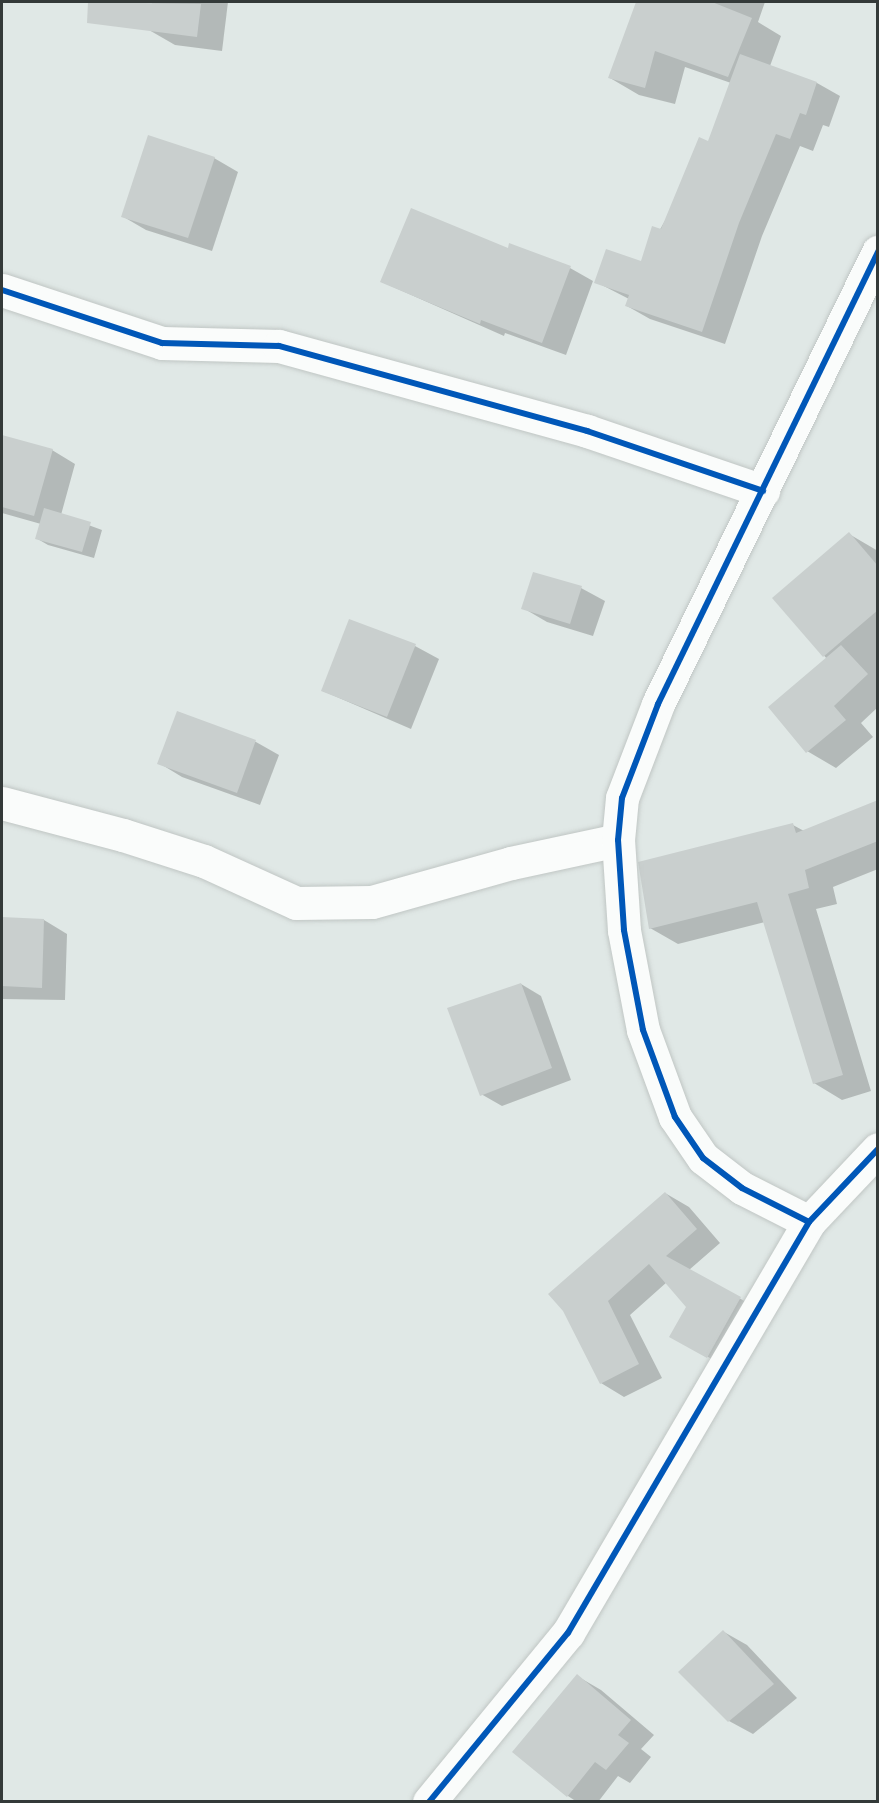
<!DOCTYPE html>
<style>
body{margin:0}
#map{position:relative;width:879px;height:1803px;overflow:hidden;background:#e0e8e6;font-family:"PT Sans Narrow",sans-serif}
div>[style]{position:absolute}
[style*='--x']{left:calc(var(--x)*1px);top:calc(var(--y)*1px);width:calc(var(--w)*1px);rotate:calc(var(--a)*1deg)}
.shadow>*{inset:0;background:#0003}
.building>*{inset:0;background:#c9cfce}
.roads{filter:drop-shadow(0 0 2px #c0c6c4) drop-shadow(0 0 2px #c0c6c4)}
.street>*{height:33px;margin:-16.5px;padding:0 16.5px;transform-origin:16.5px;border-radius:16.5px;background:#fafcfb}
.cycleway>*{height:6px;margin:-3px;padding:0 3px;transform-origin:3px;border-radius:3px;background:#0057b8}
span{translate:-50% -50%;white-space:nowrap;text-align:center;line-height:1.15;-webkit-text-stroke:4.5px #eaf8f5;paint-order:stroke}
.frame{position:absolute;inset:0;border:3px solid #343a39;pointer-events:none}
</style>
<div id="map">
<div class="shadow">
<div style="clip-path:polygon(152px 2px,228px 2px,222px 51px,175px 45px,149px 30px)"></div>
<div style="clip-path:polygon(637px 2px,765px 2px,758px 22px,781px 36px,770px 66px,817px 83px,840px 96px,829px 127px,823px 125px,813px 151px,800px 146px,762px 236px,725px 344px,650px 319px,627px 306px,629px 299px,596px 282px,641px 263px,709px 143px,731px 83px,685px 67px,675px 104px,639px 95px,610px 78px)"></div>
<div style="clip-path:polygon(214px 158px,238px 172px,212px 251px,146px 230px,122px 216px)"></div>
<div style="clip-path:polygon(508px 250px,570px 268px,593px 281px,566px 355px,505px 333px,504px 336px,382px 282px)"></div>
<div style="clip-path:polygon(2px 437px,52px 450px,75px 464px,61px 515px,102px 530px,94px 558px,48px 545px,36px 538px,41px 524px,2px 513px)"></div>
<div style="clip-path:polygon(849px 534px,878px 551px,878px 707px,861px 723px,873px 737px,836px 768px,807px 751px,827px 659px,774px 598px)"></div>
<div style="clip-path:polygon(581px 588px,605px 601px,593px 636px,547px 622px,523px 608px)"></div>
<div style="clip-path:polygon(415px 646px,439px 659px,411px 729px,323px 691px)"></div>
<div style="clip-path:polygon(178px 712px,256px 742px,279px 755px,260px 805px,182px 777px,159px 763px)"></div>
<div style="clip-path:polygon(878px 802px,878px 869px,833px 887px,837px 904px,816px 909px,871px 1091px,842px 1100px,814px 1083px,765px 922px,678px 944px,650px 928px,793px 825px,804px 831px)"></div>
<div style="clip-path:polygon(2px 919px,44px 920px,67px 934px,65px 1000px,2px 999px)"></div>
<div style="clip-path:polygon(521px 984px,541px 996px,571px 1080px,502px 1106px,481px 1094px)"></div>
<div style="clip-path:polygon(665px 1193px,689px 1207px,720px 1243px,689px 1270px,764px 1312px,731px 1370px,671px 1336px,688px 1306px,667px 1282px,630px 1315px,662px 1378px,624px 1397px,601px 1383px,564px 1310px)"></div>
<div style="clip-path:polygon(724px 1632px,747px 1645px,797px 1698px,753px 1734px,729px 1721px)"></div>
<div style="clip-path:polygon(577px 1676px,601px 1690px,654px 1735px,641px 1749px,651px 1757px,630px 1783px,618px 1776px,598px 1802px,577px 1802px,568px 1796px,514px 1752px)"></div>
</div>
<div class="building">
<div style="clip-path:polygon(88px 2px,201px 4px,197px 37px,87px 23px)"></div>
<div style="clip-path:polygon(636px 2px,712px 2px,752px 18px,728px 77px,655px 51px,645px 88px,608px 78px)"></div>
<div style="clip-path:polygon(740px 54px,817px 82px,806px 115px,800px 113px,790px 139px,776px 134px,739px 223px,702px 332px,625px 306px,629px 295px,594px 283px,606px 249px,641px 261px,652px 226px,661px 229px,699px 137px,708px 141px)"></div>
<div style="clip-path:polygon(148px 135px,215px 157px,188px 238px,121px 217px)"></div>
<div style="clip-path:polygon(411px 208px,508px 248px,509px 243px,571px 266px,542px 343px,481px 320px,480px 324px,380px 282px)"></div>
<div style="clip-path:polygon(2px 435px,53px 449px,34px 516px,2px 507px)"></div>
<div style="clip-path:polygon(44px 508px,91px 522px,82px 552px,35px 539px)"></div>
<div style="clip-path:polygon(849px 532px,878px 566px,878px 610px,823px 657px,772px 598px)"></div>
<div style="clip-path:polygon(533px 572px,582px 586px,570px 624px,521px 609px)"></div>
<div style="clip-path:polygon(349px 619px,416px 644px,387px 717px,321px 691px)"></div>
<div style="clip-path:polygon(841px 645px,868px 674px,834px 706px,846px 720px,806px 753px,768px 707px)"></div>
<div style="clip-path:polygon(177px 711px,256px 740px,237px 793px,157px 764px)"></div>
<div style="clip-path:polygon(878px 800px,878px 841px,805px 870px,809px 888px,788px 894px,843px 1075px,813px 1084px,757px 902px,649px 929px,638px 862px,793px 823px,796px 833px)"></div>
<div style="clip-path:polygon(2px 917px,44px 919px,42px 988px,2px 986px)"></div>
<div style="clip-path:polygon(521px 983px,552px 1068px,480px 1096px,447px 1008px)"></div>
<div style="clip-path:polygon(665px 1192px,697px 1229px,666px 1256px,741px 1297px,707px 1358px,669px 1337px,686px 1307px,649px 1264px,608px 1301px,639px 1364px,600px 1384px,563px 1311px,548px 1294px)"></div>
<div style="clip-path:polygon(723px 1630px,774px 1684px,728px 1722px,678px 1672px)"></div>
<div style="clip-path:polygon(577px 1674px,631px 1720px,618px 1735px,629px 1743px,606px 1770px,595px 1762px,567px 1797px,512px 1752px)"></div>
</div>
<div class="roads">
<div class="street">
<div style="--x:2;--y:290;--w:169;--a:18.3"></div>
<div style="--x:162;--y:343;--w:117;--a:1.5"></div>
<div style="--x:279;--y:346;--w:320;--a:15.4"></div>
<div style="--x:587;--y:431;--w:186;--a:18.8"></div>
<div style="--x:2;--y:803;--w:125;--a:14.8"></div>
<div style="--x:123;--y:835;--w:85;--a:17.8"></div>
<div style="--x:204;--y:861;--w:101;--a:24.5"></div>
<div style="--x:296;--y:903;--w:76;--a:-0.8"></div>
<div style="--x:372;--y:902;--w:144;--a:-15.7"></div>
<div style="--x:511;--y:863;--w:109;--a:-12.1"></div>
<div style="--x:809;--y:1222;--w:75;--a:-153.1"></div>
<div style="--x:742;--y:1188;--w:49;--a:-142.4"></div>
<div style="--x:703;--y:1158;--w:50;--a:-124.3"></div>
<div style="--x:675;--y:1117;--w:93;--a:-110.2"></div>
<div style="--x:643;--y:1030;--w:102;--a:-100.8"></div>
<div style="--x:624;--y:930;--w:90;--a:-93.8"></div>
<div style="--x:618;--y:840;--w:42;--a:-84.6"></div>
<div style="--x:622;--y:798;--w:101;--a:-69"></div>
<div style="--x:658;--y:704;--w:503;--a:-64.05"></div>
<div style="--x:429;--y:1802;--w:219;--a:-50.6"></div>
<div style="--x:568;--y:1633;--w:476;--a:-59.6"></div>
<div style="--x:809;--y:1222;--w:100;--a:-46.6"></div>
</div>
</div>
<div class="cycleway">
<div style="--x:2;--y:290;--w:169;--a:18.3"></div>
<div style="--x:162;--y:343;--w:117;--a:1.5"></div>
<div style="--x:279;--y:346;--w:320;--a:15.4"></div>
<div style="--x:587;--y:431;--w:186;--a:18.8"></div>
<div style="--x:809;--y:1222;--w:75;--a:-153.1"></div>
<div style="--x:742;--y:1188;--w:49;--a:-142.4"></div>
<div style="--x:703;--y:1158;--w:50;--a:-124.3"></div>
<div style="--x:675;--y:1117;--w:93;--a:-110.2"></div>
<div style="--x:643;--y:1030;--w:102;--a:-100.8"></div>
<div style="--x:624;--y:930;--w:90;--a:-93.8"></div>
<div style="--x:618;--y:840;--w:42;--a:-84.6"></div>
<div style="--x:622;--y:798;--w:101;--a:-69"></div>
<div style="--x:658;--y:704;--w:503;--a:-64.05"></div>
<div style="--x:429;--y:1802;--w:219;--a:-50.6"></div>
<div style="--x:568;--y:1633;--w:476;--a:-59.6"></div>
<div style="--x:809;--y:1222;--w:100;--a:-46.6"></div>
</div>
<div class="frame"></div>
</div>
